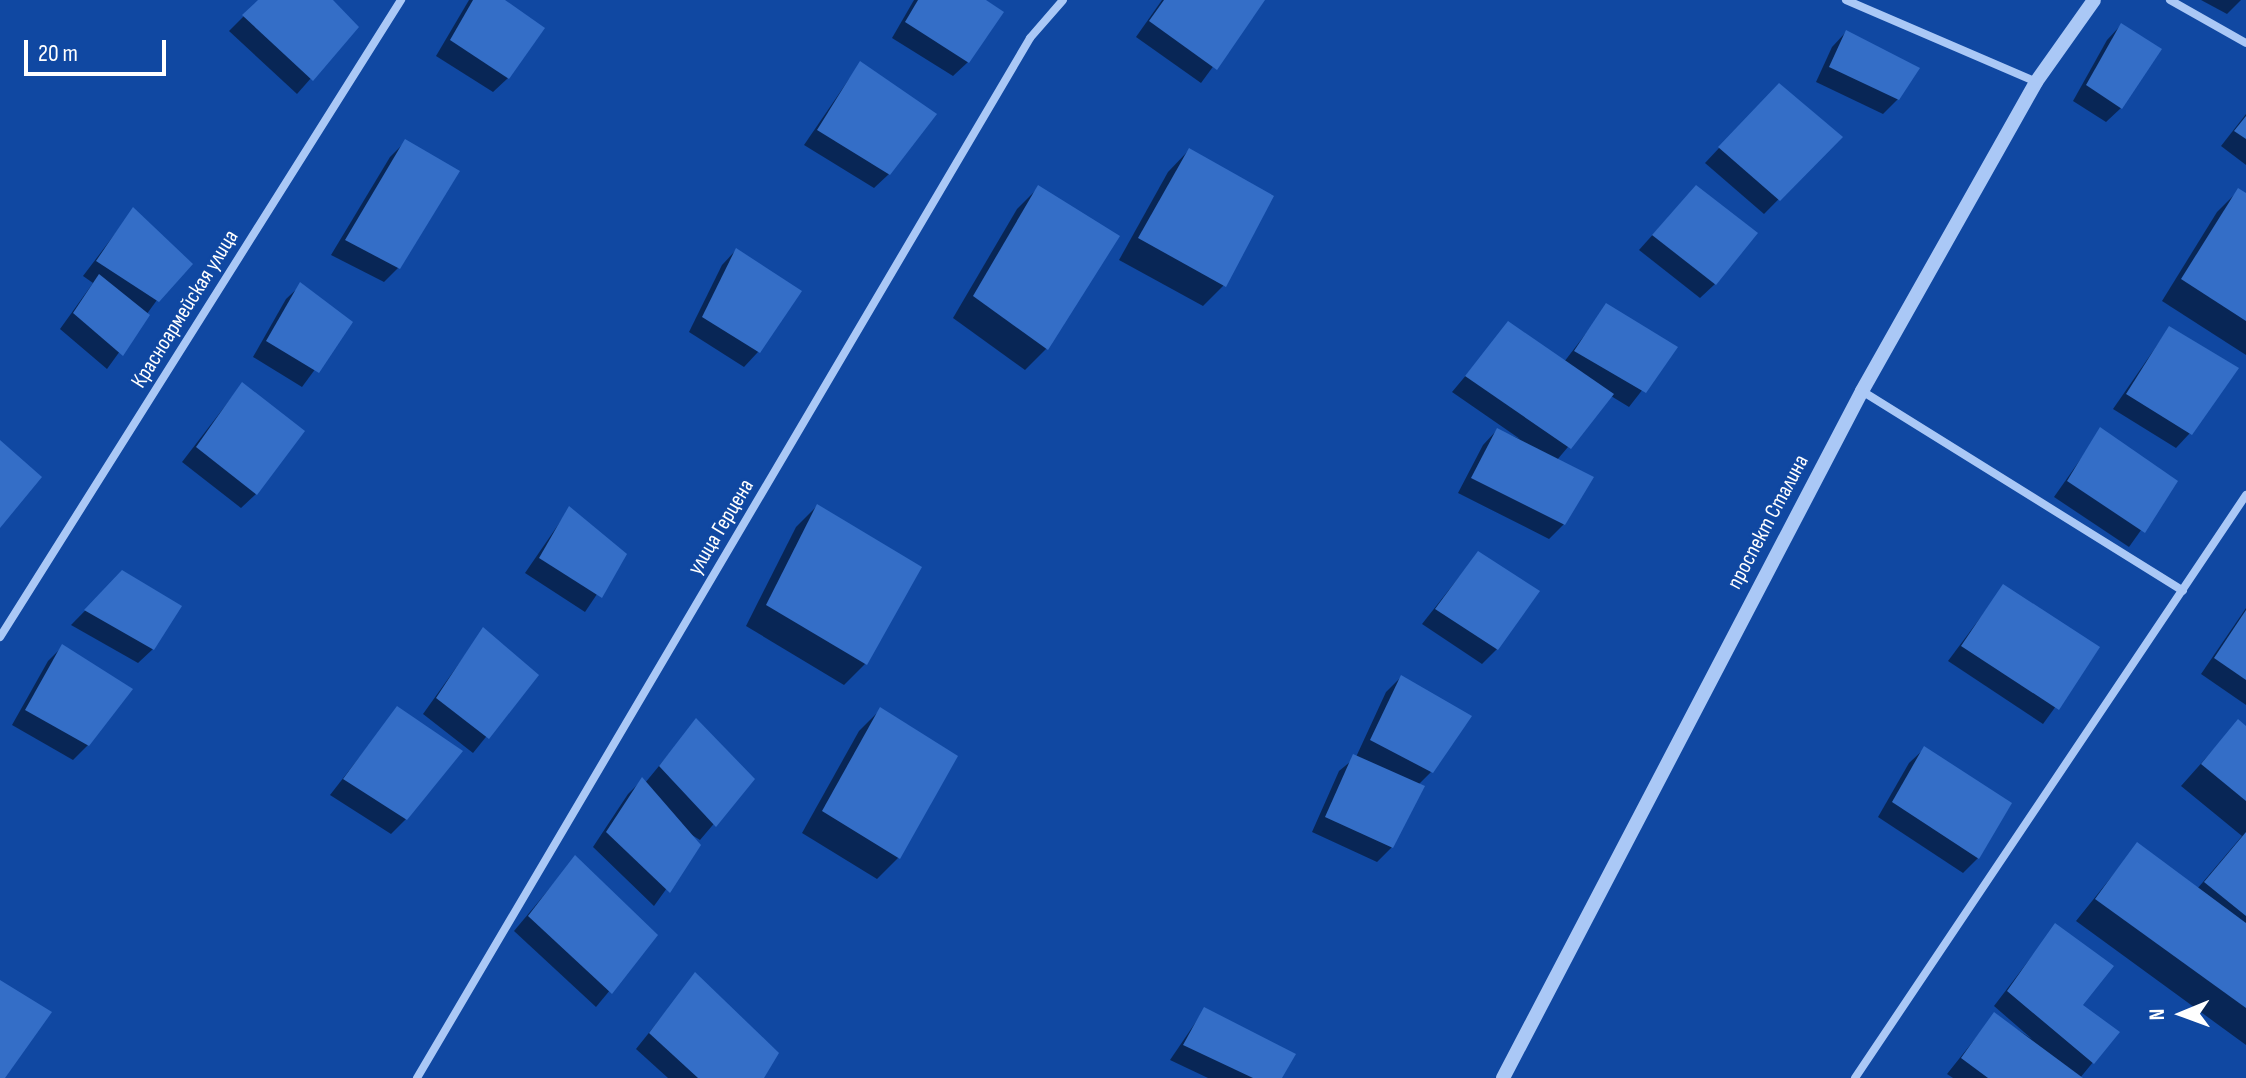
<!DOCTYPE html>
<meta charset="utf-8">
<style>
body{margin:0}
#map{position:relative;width:2246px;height:1078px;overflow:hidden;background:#1048a2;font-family:"Sofia Sans Condensed",sans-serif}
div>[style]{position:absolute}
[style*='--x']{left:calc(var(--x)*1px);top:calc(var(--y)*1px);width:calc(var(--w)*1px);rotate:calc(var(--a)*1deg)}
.shadow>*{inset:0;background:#0007}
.building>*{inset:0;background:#346ec7}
.minor>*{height:8px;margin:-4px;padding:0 4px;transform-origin:4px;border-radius:4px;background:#aac8f6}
.tertiary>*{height:14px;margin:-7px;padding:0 7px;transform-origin:7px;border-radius:7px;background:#aac8f6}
span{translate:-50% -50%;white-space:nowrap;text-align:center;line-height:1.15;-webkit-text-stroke:6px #1048a2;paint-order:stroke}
.street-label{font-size:22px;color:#fff}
.north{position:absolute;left:2142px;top:974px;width:80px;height:80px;-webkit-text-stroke:6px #1048a2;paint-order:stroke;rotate:269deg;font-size:22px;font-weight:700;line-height:32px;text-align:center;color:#fff}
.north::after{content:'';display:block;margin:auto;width:28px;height:36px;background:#fff;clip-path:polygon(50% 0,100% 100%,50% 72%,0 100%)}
.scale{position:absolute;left:24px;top:40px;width:142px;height:36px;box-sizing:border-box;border:4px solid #fff;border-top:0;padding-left:10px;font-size:24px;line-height:28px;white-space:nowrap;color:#fff;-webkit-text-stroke:6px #1048a2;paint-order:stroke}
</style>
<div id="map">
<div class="shadow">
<div style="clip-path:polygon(260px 0,330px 0,356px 27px,297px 94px,229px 31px)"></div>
<div style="clip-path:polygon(501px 0,508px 78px,493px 92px,436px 56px,469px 0)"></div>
<div style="clip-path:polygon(914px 0,982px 0,968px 62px,953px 76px,892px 38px)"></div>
<div style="clip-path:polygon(1162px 0,1262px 0,1201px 83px,1136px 37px)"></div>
<div style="clip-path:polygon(2201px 0,2241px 0,2227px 14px)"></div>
<div style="clip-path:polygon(2121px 25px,2121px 108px,2106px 122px,2073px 101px,2107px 40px)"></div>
<div style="clip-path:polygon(1846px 32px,1898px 99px,1883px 114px,1816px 82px,1832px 47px)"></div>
<div style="clip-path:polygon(860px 63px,889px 174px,874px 188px,804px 145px)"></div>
<div style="clip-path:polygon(1764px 100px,1840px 137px,1764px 214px,1705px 163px)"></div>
<div style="clip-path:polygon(2246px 114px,2246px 165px,2221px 146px)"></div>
<div style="clip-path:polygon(405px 142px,398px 268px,384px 282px,331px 255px,390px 157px)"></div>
<div style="clip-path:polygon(1189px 150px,1224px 285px,1203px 306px,1119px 260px,1168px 172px)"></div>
<div style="clip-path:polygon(1038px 188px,1117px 237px,1046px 349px,1025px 370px,953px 318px,1017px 209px)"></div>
<div style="clip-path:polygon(2238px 191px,2246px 196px,2246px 355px,2162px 301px,2217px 212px)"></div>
<div style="clip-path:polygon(1682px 202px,1715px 284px,1700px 298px,1639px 250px)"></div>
<div style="clip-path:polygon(133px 210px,157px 300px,107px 369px,60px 329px,93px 283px,83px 276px)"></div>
<div style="clip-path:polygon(736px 250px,758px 352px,744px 367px,689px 332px,722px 265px)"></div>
<div style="clip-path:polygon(301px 285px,350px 322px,302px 387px,253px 357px,286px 299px)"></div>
<div style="clip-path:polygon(1607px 306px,1675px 348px,1629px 407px,1611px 396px,1557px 460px,1564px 524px,1549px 539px,1458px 493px,1483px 445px,1497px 430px,1520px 439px,1452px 392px,1509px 324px,1564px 362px)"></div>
<div style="clip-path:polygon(2169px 328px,2190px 433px,2176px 448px,2113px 409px)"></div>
<div style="clip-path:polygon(242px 384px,256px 494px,241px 508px,182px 462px)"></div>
<div style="clip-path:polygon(2101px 430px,2176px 481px,2129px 547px,2054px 497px)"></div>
<div style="clip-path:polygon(817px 506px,865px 664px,844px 685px,746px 626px,796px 527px)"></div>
<div style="clip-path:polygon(569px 509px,624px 554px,585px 612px,525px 573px)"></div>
<div style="clip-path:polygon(1478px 553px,1497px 649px,1482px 664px,1422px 624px)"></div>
<div style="clip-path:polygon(122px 573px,153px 649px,138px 663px,71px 625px)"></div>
<div style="clip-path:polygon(2004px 586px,2098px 648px,2043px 724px,1948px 661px)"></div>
<div style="clip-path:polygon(2246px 608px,2246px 705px,2201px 674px)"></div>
<div style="clip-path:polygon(483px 630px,536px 675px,473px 753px,423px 714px)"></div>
<div style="clip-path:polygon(63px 646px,88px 745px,73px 760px,12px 725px,48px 661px)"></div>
<div style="clip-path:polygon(1401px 677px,1431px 772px,1418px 785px,1392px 847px,1377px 862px,1312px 832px,1339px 771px,1356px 757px,1386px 692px)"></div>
<div style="clip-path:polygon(397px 709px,406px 819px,391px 834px,330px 795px)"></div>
<div style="clip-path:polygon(880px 710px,955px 757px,898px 858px,877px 879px,802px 833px,859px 731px)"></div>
<div style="clip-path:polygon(696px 721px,752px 779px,700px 840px,687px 832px,698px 845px,654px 906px,593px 847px,628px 794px,642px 780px,645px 783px)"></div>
<div style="clip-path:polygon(2238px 722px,2246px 728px,2246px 1045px,2076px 921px,2137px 845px,2197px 889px,2242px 836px,2181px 786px)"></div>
<div style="clip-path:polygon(1924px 749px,1978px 858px,1963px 873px,1878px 817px,1909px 763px)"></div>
<div style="clip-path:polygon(575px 858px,655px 936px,596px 1007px,514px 931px)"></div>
<div style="clip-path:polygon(2055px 926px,2080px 1005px,2117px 1033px,2080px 1078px,1953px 1078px,1947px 1074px,1994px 1015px,2032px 1039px,1994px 1006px)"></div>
<div style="clip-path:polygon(695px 975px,762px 1078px,668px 1078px,636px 1049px)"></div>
<div style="clip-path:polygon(1204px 1010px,1279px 1078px,1208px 1078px,1170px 1060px)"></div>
</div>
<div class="building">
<div style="clip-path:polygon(258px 0,333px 0,359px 27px,313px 81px,242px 15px)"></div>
<div style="clip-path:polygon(473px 0,505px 0,545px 28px,509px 79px,450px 40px)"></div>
<div style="clip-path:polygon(918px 0,986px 0,1004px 12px,969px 63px,905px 22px)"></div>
<div style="clip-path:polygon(1164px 0,1265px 0,1217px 70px,1149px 21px)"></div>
<div style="clip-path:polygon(2121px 23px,2162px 49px,2122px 109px,2086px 85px)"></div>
<div style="clip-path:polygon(1846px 30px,1920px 68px,1899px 100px,1829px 67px)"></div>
<div style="clip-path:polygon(860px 61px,937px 114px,890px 175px,817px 130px)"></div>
<div style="clip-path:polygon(1779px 83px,1843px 137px,1780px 201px,1718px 147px)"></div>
<div style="clip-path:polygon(2246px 116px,2246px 139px,2234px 131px)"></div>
<div style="clip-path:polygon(405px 139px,460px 171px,400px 269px,345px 240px)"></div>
<div style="clip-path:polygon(1189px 148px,1274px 196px,1226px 287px,1138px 238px)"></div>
<div style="clip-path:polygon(1038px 185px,1120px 236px,1048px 350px,973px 296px)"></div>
<div style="clip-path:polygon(1696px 185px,1758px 233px,1716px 285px,1652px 235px)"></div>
<div style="clip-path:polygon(2238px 188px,2246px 193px,2246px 321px,2181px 279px)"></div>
<div style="clip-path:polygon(133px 207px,193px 264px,159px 302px,96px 261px)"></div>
<div style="clip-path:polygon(736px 248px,802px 291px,760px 353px,702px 317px)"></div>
<div style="clip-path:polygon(99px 274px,150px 315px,123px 356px,73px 313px)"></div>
<div style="clip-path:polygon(300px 282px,353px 322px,319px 373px,266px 341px)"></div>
<div style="clip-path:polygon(1606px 303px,1678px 347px,1646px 393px,1574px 351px)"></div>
<div style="clip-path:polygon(1508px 321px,1614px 394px,1571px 449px,1465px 376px)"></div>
<div style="clip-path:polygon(2169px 326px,2239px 368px,2192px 435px,2126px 394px)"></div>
<div style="clip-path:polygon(242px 382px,305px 431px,257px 495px,196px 447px)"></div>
<div style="clip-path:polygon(2100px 427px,2178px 481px,2145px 533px,2067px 481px)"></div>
<div style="clip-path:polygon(1497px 428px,1594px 477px,1565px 525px,1471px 478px)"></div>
<div style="clip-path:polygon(0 440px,42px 477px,0 528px)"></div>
<div style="clip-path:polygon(817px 504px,922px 567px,867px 665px,766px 605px)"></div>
<div style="clip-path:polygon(569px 506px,627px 554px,602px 598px,539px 558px)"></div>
<div style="clip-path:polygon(1478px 551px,1540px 591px,1498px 650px,1435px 609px)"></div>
<div style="clip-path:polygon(122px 570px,182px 606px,154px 650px,84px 610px)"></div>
<div style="clip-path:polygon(2003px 584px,2100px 647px,2059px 710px,1961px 646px)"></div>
<div style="clip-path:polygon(2246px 610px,2246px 680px,2214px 658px)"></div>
<div style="clip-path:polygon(483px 627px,539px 675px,489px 739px,436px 698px)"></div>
<div style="clip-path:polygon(62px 644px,133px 689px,89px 746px,25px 710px)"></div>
<div style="clip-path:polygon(1401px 675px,1472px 716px,1433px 773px,1370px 740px)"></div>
<div style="clip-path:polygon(397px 706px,463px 751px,407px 820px,343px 779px)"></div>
<div style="clip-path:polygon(880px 707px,958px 756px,900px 859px,822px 811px)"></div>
<div style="clip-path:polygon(696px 718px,755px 779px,716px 827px,659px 766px)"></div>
<div style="clip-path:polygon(2238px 719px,2246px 726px,2246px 801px,2201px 764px)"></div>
<div style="clip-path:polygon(1924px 746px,2012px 803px,1979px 859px,1892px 802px)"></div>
<div style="clip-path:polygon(1353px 754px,1425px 786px,1393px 848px,1325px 817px)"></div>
<div style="clip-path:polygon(642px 777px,701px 845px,670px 893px,606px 832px)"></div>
<div style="clip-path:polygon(2246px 832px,2246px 916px,2204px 882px)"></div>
<div style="clip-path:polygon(2137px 842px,2246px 923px,2246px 1008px,2095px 899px)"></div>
<div style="clip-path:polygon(575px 855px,658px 935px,612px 994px,528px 916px)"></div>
<div style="clip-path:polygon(2055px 923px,2114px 966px,2083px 1005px,2120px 1032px,2094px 1064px,2007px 991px)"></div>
<div style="clip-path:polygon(695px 972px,779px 1053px,764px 1078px,698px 1078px,649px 1033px)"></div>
<div style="clip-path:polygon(0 980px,52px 1012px,5px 1078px,0 1078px)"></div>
<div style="clip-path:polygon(1204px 1007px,1296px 1054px,1282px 1078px,1253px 1078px,1183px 1045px)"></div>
<div style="clip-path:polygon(1994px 1012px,2083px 1078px,1988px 1078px,1961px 1058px)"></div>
</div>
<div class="minor">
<div style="--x:1846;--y:0;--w:207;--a:23.3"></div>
<div style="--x:2170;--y:0;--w:87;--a:29.5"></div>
<div style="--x:1862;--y:391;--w:378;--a:31.9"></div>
<div style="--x:0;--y:637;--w:753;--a:-57.81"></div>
<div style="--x:417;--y:1078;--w:1207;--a:-59.48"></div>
<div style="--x:1030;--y:38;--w:50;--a:-49"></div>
<div style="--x:1855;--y:1078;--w:702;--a:-56.15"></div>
</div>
<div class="tertiary">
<div style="--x:1503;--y:1078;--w:775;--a:-62.41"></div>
<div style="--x:1862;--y:391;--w:355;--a:-60.6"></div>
<div style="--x:2036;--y:82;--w:100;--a:-54.7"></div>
</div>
<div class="street-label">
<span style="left:185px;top:309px;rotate:-58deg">Красноармейская улица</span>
<span style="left:1768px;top:522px;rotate:-62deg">проспект Сталина</span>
<span style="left:721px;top:527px;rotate:-59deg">улица Герцена</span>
</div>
<div class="north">N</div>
<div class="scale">20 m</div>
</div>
